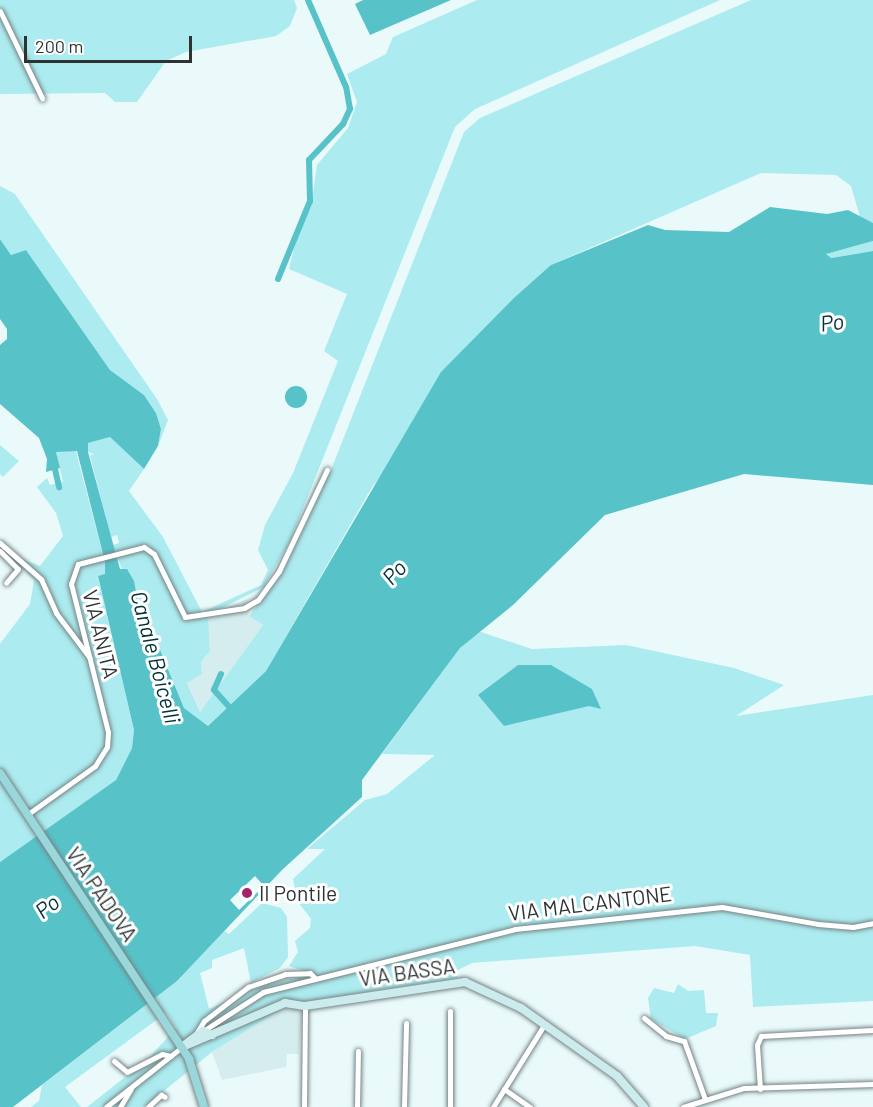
<!DOCTYPE html>
<style>
body{margin:0}
#map{position:relative;width:873px;height:1107px;overflow:hidden;background:#eafafb;font-family:Barlow,sans-serif}
div>[style]{position:absolute}
[style*='--x']{left:calc(var(--x)*1px);top:calc(var(--y)*1px);width:calc(var(--w)*1px);rotate:calc(var(--a)*1deg)}
.built>*{inset:0;background:#d5edee}
.green>*{inset:0;background:#acebef}
.water>*{inset:0;background:#57c3c8}
.round{border-radius:50%}
.pier>*{inset:0;background:#eafafb}
.canal>*{height:6px;margin:-3px;padding:0 3px;transform-origin:3px;border-radius:3px;background:#57c3c8}
.roads{filter:drop-shadow(0 0 2px #758384) drop-shadow(0 0 2px #758384)}
.street>*{height:5px;margin:-2.5px;padding:0 2.5px;transform-origin:2.5px;border-radius:2.5px;background:#fff}
.secondary>*{height:8px;margin:-4px;padding:0 4px;transform-origin:4px;border-radius:4px;background:#ccebed}
.primary>*{height:8px;margin:-4px;padding:0 4px;transform-origin:4px;border-radius:4px;background:#9ad7db}
.dots>*{width:16px;height:16px;translate:-50% -50%;box-sizing:border-box;border:3px solid #fff;border-radius:50%}
span{translate:-50% -50%;white-space:nowrap;text-align:center;line-height:1.15;-webkit-text-stroke:6px #fff;paint-order:stroke}
.street-label{font-size:21px;color:#2d3333}
.poi-label{font-size:21px;color:#2d3333}
.left{translate:0 -50%;text-align:left}
.water-label{font-size:22px;color:#003336;font-style:italic}
.scale{position:absolute;left:24px;top:36px;width:168px;height:27px;box-sizing:border-box;border:3px solid #2d3333;border-top:0;padding-left:8px;font-size:18px;line-height:21px;white-space:nowrap;color:#2d3333;-webkit-text-stroke:4px #fff;paint-order:stroke}
</style>
<div id="map">
<div class="built">
<div style="clip-path:polygon(247px 599px,249px 616px,263px 625px,200px 712px,187px 682px,202px 674px,201px 662px,210px 651px,208px 616px)"></div>
<div style="clip-path:polygon(290px 1004px,302px 1013px,299px 1054px,287px 1054px,286px 1067px,222px 1080px,212px 1052px)"></div>
</div>
<div class="green">
<div style="clip-path:polygon(0 0,294px 0,297px 8px,290px 26px,276px 36px,186px 52px,166px 61px,137px 102px,115px 102px,105px 93px,0 94px)"></div>
<div style="clip-path:polygon(477px 0,720px 0,475px 109px,455px 127px,290px 541px,264px 587px,208px 615px,210px 651px,201px 662px,202px 674px,187px 683px,200px 712px,263px 625px,249px 616px,282px 574px,331px 470px,464px 132px,480px 118px,751px 0,873px 0,873px 223px,860px 217px,851px 186px,836px 175px,761px 173px,551px 265px,372px 487px,266px 671px,208px 726px,184px 708px,158px 645px,142px 626px,139px 606px,115px 553px,113px 545px,119px 543px,117px 535px,111px 537px,90px 456px,94px 454px,88px 452px,88px 443px,110px 437px,144px 469px,129px 491px,163px 537px,202px 612px,261px 585px,268px 570px,258px 550px,265px 525px,293px 473px,338px 361px,324px 351px,347px 294px,289px 269px,300px 224px,311px 207px,317px 165px,348px 128px,357px 102px,347px 74px,386px 54px,393px 37px)"></div>
<div style="clip-path:polygon(0 186px,15px 194px,157px 399px,168px 420px,158px 446px,161px 429px,156px 413px,144px 395px,110px 370px,26px 250px,11px 255px,0 239px)"></div>
<div style="clip-path:polygon(873px 241px,873px 251px,830px 258px,826px 254px)"></div>
<div style="clip-path:polygon(0 445px,19px 461px,3px 477px,0 474px)"></div>
<div style="clip-path:polygon(75px 448px,105px 562px,105px 575px,98px 577px,134px 730px,132px 748px,116px 780px,0 862px,0 644px,30px 604px,34px 580px,8px 553px,40px 566px,63px 536px,56px 513px,37px 487px,47px 478px,50px 485px,63px 482px,56px 452px)"></div>
<div style="clip-path:polygon(478px 631px,532px 649px,626px 645px,734px 668px,784px 685px,736px 716px,873px 695px,873px 1001px,753px 1007px,750px 955px,695px 946px,472px 963px,456px 971px,458px 978px,290px 1004px,212px 1052px,144px 1107px,87px 1107px,148px 1059px,176px 1028px,166px 1013px,65px 1087px,81px 1107px,31px 1107px,39px 1101px,42px 1085px,177px 981px,224px 931px,229px 934px,262px 903px,281px 908px,287px 917px,288px 957px,280px 968px,251px 983px,244px 948px,212px 960px,212px 968px,200px 973px,209px 1009px,270px 982px,316px 975px,289px 966px,298px 952px,295px 941px,310px 928px,311px 919px,298px 902px,293px 879px,325px 849px,307px 849px,365px 800px,387px 794px,435px 755px,382px 754px,460px 648px)"></div>
<div style="clip-path:polygon(678px 984px,688px 991px,704px 990px,706px 1013px,718px 1013px,716px 1026px,685px 1039px,651px 1019px,648px 998px,654px 988px,674px 993px)"></div>
</div>
<div class="water">
<div style="clip-path:polygon(363px 0,451px 0,370px 35px,355px 4px)"></div>
<div style="clip-path:polygon(770px 207px,827px 214px,848px 210px,873px 223px,873px 241px,826px 254px,831px 258px,873px 251px,873px 485px,744px 474px,605px 515px,513px 605px,460px 648px,362px 780px,362px 797px,282px 870px,177px 981px,13px 1107px,0 1107px,0 862px,116px 780px,132px 748px,134px 730px,98px 576px,105px 574px,105px 562px,77px 451px,56px 452px,60px 468px,46px 472px,47px 459px,39px 438px,0 404px,0 345px,7px 339px,7px 329px,0 319px,0 239px,11px 255px,26px 250px,110px 370px,144px 395px,156px 413px,161px 429px,158px 446px,144px 469px,110px 437px,88px 443px,88px 452px,120px 569px,127px 569px,134px 581px,142px 626px,158px 645px,184px 708px,208px 726px,266px 671px,441px 372px,514px 298px,551px 265px,648px 225px,665px 230px,729px 232px)"></div>
<div class="round" style="left:285px;top:386px;width:22px;height:22px"></div>
<div style="clip-path:polygon(518px 665px,551px 665px,592px 689px,601px 709px,589px 706px,504px 726px,478px 695px)"></div>
</div>
<div class="pier">
<div style="clip-path:polygon(255px 876px,264px 886px,239px 910px,230px 900px)"></div>
</div>
<div class="canal">
<div style="--x:278;--y:279;--w:84;--a:-67.7"></div>
<div style="--x:310;--y:201;--w:41;--a:-91.4"></div>
<div style="--x:309;--y:160;--w:50;--a:-46.6"></div>
<div style="--x:343;--y:124;--w:17;--a:-65"></div>
<div style="--x:350;--y:109;--w:22;--a:-100"></div>
<div style="--x:346;--y:87;--w:95;--a:-113.6"></div>
<div style="--x:54;--y:465;--w:23;--a:77"></div>
<div style="--x:221;--y:674;--w:17;--a:114"></div>
<div style="--x:214;--y:690;--w:28;--a:48"></div>
</div>
<div class="roads">
<div class="street">
<div style="--x:0;--y:11;--w:97;--a:64.2"></div>
<div style="--x:0;--y:543;--w:55;--a:41.3"></div>
<div style="--x:41;--y:579;--w:37;--a:66"></div>
<div style="--x:56;--y:613;--w:56;--a:52.9"></div>
<div style="--x:0;--y:551;--w:25;--a:45"></div>
<div style="--x:18;--y:569;--w:18;--a:131"></div>
<div style="--x:28;--y:814;--w:82;--a:-35.6"></div>
<div style="--x:95;--y:766;--w:22;--a:-58"></div>
<div style="--x:107;--y:747;--w:15;--a:-86"></div>
<div style="--x:108;--y:732;--w:153;--a:-104"></div>
<div style="--x:71;--y:584;--w:21;--a:-71"></div>
<div style="--x:78;--y:564;--w:68;--a:-14.4"></div>
<div style="--x:144;--y:547;--w:12;--a:35"></div>
<div style="--x:154;--y:554;--w:70;--a:63.8"></div>
<div style="--x:185;--y:617;--w:60;--a:-8.7"></div>
<div style="--x:244;--y:608;--w:16;--a:-30"></div>
<div style="--x:258;--y:600;--w:36;--a:-54"></div>
<div style="--x:279;--y:571;--w:112;--a:-64.6"></div>
<div style="--x:450;--y:1011;--w:96;--a:90"></div>
<div style="--x:644;--y:1018;--w:28;--a:39"></div>
<div style="--x:666;--y:1036;--w:19;--a:16"></div>
<div style="--x:684;--y:1041;--w:62;--a:70.1"></div>
<div style="--x:203;--y:1031;--w:72;--a:-33"></div>
<div style="--x:263;--y:992;--w:260;--a:-14"></div>
<div style="--x:515;--y:929;--w:208;--a:-6.1"></div>
<div style="--x:722;--y:907;--w:97;--a:10"></div>
<div style="--x:818;--y:924;--w:35;--a:5"></div>
<div style="--x:853;--y:927;--w:20;--a:-11"></div>
<div style="--x:194;--y:1037;--w:19;--a:-58"></div>
<div style="--x:204;--y:1021;--w:56;--a:-37.7"></div>
<div style="--x:248;--y:987;--w:39;--a:-19"></div>
<div style="--x:285;--y:974;--w:25;--a:-2"></div>
<div style="--x:310;--y:973;--w:7;--a:45"></div>
<div style="--x:114;--y:1061;--w:17;--a:40"></div>
<div style="--x:127;--y:1072;--w:39;--a:-27"></div>
<div style="--x:162;--y:1054;--w:9;--a:13"></div>
<div style="--x:504;--y:1089;--w:32;--a:35"></div>
<div style="--x:760;--y:1089;--w:44;--a:-93.9"></div>
<div style="--x:757;--y:1045;--w:10;--a:-66"></div>
<div style="--x:761;--y:1036;--w:112;--a:-3.1"></div>
<div style="--x:106;--y:1107;--w:97;--a:-38.3"></div>
<div style="--x:120;--y:1107;--w:21;--a:-59"></div>
<div style="--x:148;--y:1107;--w:18;--a:-43"></div>
<div style="--x:161;--y:1095;--w:4;--a:27"></div>
<div style="--x:304;--y:1107;--w:101;--a:-89.4"></div>
<div style="--x:357;--y:1107;--w:56;--a:-89"></div>
<div style="--x:404;--y:1107;--w:84;--a:-88.6"></div>
<div style="--x:493;--y:1107;--w:97;--a:-58.1"></div>
<div style="--x:683;--y:1107;--w:64;--a:-17.3"></div>
<div style="--x:744;--y:1088;--w:129;--a:-1.8"></div>
</div>
<div class="secondary">
<div style="--x:187;--y:1045;--w:107;--a:-23.2"></div>
<div style="--x:285;--y:1003;--w:20;--a:9"></div>
<div style="--x:305;--y:1006;--w:162;--a:-8.5"></div>
<div style="--x:465;--y:982;--w:62;--a:24.9"></div>
<div style="--x:521;--y:1008;--w:118;--a:35.3"></div>
<div style="--x:617;--y:1076;--w:41;--a:48.9"></div>
<div style="--x:183;--y:1046;--w:25;--a:-37"></div>
<div style="--x:203;--y:1031;--w:10;--a:24"></div>
</div>
<div class="primary">
<div style="--x:0;--y:773;--w:343;--a:56.5"></div>
<div style="--x:189;--y:1059;--w:50;--a:72.6"></div>
</div>
</div>
<div class="dots">
<div style="left:247px;top:893px;background:#a5226f"></div>
</div>
<div class="street-label">
<span style="left:101px;top:634px;rotate:76deg">VIA ANITA</span>
<span style="left:102px;top:894px;rotate:56deg">VIA PADOVA</span>
<span style="left:590px;top:903px;rotate:-7deg">VIA MALCANTONE</span>
<span style="left:407px;top:972px;rotate:-8deg">VIA BASSA</span>
</div>
<div class="poi-label">
<span class="left" style="left:259px;top:893px">Il Pontile</span>
</div>
<div class="water-label">
<span style="left:832px;top:322px;rotate:-7deg">Po</span>
<span style="left:394px;top:572px;rotate:-47deg">Po</span>
<span style="left:156px;top:657px;rotate:75deg">Canale Boicelli</span>
<span style="left:47px;top:906px;rotate:-38deg">Po</span>
</div>
<div class="scale">200 m</div>
</div>
